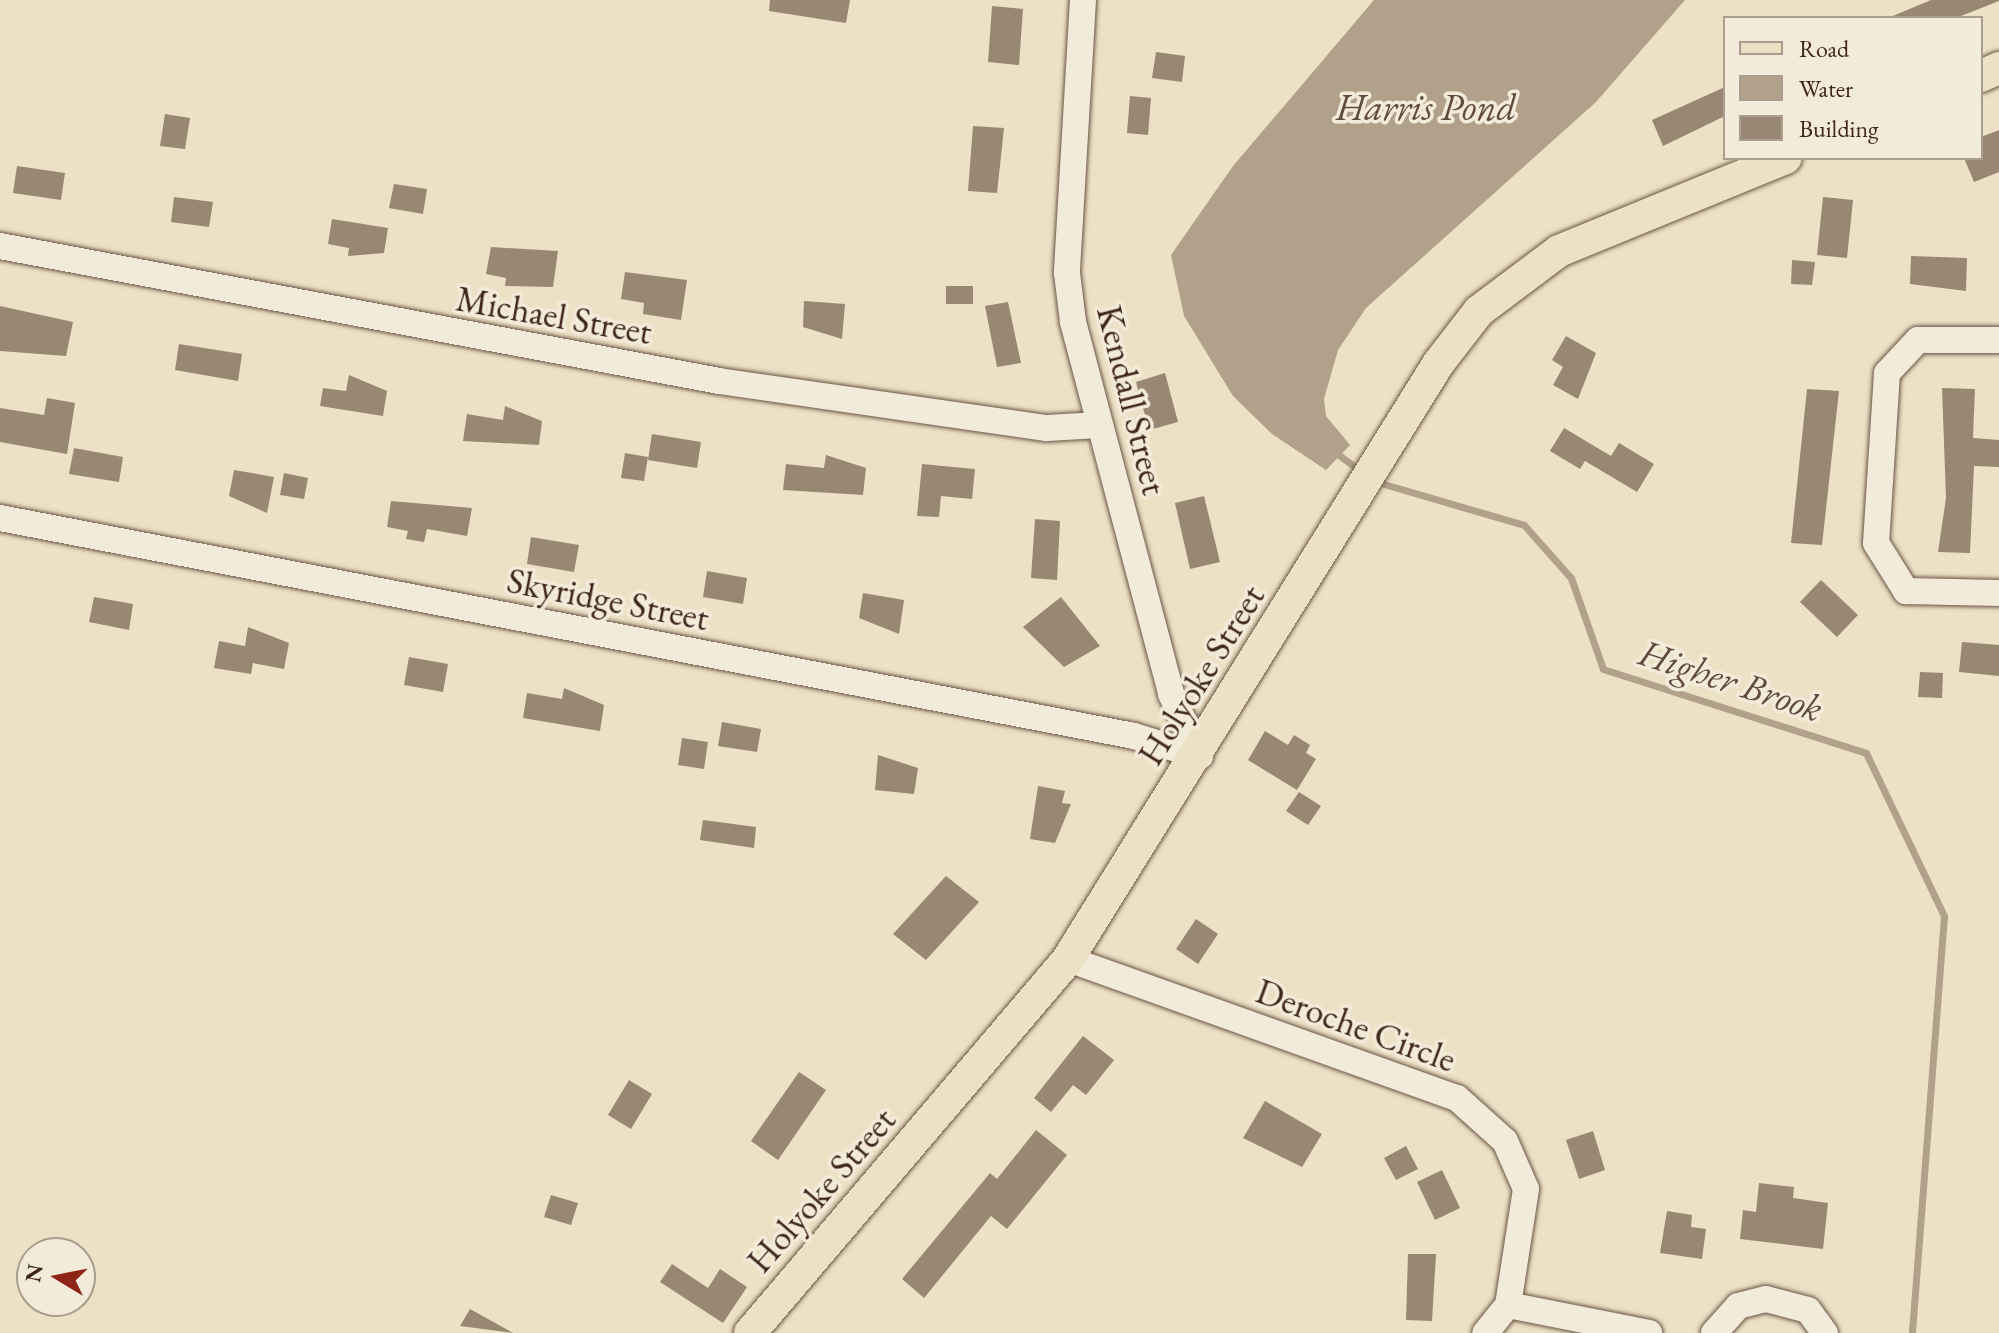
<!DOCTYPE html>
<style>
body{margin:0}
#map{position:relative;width:1999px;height:1333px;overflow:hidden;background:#ece0c5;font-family:"EB Garamond",serif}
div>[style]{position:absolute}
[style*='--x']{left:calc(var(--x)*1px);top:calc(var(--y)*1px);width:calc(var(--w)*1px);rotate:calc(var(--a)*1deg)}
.water>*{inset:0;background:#b1a18b}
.stream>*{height:7px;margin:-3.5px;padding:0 3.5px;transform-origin:3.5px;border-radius:3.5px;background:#b1a18b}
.building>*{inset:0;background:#988773}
.roads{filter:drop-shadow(0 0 2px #6a5545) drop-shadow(0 0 2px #6a5545)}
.minor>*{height:26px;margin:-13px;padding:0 13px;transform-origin:13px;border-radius:13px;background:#f3ebd9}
.major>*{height:32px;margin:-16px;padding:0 16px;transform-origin:16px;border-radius:16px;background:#ece0c5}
span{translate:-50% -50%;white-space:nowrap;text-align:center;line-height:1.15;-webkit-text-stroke:7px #f3ebd9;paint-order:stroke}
.street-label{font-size:36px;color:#3e271a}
.water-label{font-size:38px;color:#604c3c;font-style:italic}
.legend{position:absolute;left:1723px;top:16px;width:260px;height:144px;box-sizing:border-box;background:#f3ebd9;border:2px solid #ab9d8d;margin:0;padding:10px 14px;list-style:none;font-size:24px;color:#3e271a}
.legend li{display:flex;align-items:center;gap:16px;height:40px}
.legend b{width:40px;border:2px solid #ab9d8d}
.north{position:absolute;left:16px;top:1237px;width:80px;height:80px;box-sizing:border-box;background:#f3ebd9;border:2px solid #ab9d8d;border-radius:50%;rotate:280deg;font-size:22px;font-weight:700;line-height:32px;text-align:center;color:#3e271a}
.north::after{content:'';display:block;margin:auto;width:28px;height:36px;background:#8f2418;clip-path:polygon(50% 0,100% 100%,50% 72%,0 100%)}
</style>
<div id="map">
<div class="water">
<div style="clip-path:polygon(1374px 0,1685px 0,1596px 102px,1366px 308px,1338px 350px,1324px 399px,1326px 416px,1350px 445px,1326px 470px,1272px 434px,1233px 396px,1184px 316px,1171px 255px,1233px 166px)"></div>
</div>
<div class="stream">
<div style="--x:1335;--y:452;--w:35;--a:37"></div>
<div style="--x:1377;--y:482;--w:153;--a:16.3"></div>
<div style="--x:1524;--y:525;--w:71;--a:48.4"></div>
<div style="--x:1571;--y:578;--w:96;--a:70.6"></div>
<div style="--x:1603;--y:669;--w:276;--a:17.7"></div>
<div style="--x:1866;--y:753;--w:181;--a:64.4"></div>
<div style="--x:1944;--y:916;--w:418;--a:94.4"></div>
</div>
<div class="building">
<div style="clip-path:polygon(770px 0,850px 0,846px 23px,769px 11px)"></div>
<div style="clip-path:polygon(1931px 0,1999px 0,1999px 1px,1956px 18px,1888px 18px)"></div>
<div style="clip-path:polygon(992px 6px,1023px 9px,1019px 65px,988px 62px)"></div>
<div style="clip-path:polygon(1156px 52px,1185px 56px,1182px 82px,1152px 78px)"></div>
<div style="clip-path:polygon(1725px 87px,1725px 116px,1663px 146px,1652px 120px)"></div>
<div style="clip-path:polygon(1130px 96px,1151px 98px,1148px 135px,1127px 133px)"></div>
<div style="clip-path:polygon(165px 114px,190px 118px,185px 149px,160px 146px)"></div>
<div style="clip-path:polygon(973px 126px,1004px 128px,997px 193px,968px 191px)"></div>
<div style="clip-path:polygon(1999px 130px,1999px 172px,1974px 182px,1964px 158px,1981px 158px,1981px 137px)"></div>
<div style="clip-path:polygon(17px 166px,65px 173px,61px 200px,13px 193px)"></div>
<div style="clip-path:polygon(394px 184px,427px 189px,423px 214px,389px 208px)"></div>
<div style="clip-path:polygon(174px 197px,213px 202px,209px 227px,171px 222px)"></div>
<div style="clip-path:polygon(1823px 197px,1853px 200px,1847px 258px,1817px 255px)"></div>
<div style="clip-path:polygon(332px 219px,388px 228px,384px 253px,348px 256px,349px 248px,328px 244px)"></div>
<div style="clip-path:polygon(491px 247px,558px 251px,553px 287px,505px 286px,506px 278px,486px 274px)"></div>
<div style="clip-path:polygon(1911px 256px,1967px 258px,1966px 291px,1910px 284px)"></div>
<div style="clip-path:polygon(1792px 260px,1815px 262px,1812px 285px,1791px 284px)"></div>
<div style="clip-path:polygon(625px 272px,687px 280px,681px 320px,643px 314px,644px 303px,621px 299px)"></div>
<div style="clip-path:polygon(946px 286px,973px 286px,973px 304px,946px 304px)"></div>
<div style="clip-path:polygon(804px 301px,845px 304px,842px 339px,803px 327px)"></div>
<div style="clip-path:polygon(1008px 302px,1021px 363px,997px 367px,985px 306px)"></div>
<div style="clip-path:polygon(0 306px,73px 322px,66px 356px,0 351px)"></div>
<div style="clip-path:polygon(1566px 336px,1596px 353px,1578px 399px,1553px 385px,1563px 367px,1552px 360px)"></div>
<div style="clip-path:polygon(179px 344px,242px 354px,238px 381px,175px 370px)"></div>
<div style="clip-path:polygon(1165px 373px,1178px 422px,1149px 430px,1136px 382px)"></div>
<div style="clip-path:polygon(349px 375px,387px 391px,383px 416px,320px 406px,323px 388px,346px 391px)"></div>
<div style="clip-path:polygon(1942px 388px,1975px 389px,1973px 438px,1999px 440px,1999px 467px,1974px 466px,1970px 553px,1938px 552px,1946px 498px)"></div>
<div style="clip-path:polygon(1807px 389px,1839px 391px,1822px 545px,1791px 543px)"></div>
<div style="clip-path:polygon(47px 398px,75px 403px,67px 454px,0 442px,0 408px,44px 415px)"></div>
<div style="clip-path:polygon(505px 406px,542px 421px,539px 445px,463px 441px,467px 414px,503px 420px)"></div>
<div style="clip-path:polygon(1564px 428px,1611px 456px,1619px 443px,1654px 464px,1637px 492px,1585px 461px,1580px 469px,1550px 451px)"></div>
<div style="clip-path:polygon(652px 434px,701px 442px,697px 468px,648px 460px)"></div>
<div style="clip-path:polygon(74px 448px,123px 457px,119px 482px,69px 474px)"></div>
<div style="clip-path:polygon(625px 453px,648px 457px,644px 481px,621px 478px)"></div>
<div style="clip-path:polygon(826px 455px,866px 468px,863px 495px,783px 490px,786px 464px,824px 468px)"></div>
<div style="clip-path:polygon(922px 464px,975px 469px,972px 499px,941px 496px,939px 517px,917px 516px)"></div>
<div style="clip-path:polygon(234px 470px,274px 477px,267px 513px,229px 496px)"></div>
<div style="clip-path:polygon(284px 473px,308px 478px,304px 499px,280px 495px)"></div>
<div style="clip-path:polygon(1204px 496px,1220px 562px,1190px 569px,1175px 503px)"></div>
<div style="clip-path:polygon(391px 501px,472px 508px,467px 536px,427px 529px,424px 542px,406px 539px,408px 531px,387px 527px)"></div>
<div style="clip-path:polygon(1035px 519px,1060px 521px,1057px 580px,1031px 578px)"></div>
<div style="clip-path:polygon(531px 537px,579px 545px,574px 572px,527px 564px)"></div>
<div style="clip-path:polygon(707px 571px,747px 578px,743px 604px,703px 597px)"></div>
<div style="clip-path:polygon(1821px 580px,1858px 615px,1837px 637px,1800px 602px)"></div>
<div style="clip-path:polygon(863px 593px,904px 600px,899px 634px,859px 618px)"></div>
<div style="clip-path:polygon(94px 597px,133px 604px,129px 630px,89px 622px)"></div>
<div style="clip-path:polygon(1061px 597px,1100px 646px,1064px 667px,1023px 627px)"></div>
<div style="clip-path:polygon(248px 627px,289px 643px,284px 669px,253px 663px,251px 674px,214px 668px,219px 641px,245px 646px)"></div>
<div style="clip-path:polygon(1962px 642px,1999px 645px,1999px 676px,1959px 672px)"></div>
<div style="clip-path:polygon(409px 657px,448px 664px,443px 692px,404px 685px)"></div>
<div style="clip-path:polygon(1920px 672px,1943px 673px,1942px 698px,1918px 697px)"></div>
<div style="clip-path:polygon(564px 688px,604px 705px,600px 731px,523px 718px,527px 693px,562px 699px)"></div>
<div style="clip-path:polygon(722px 722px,761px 729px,757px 752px,718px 746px)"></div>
<div style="clip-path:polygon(1265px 731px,1288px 745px,1294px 735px,1310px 745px,1306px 753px,1316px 759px,1297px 790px,1248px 760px)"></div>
<div style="clip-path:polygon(682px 738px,708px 742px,704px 769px,678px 765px)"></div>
<div style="clip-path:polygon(878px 755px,918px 768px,914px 794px,875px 790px)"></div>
<div style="clip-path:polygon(1038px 786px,1065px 791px,1062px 803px,1071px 804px,1055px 843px,1030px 839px)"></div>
<div style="clip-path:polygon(1299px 792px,1321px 806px,1308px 825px,1286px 811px)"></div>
<div style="clip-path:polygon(703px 820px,756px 827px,754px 848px,700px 840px)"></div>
<div style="clip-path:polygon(946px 876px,979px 902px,926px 960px,893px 934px)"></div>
<div style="clip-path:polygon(1196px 919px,1218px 934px,1198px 964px,1176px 949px)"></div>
<div style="clip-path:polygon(1083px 1036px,1114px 1060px,1086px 1095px,1073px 1085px,1051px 1112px,1034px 1098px)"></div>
<div style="clip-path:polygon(799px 1072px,826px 1090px,778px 1160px,751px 1141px)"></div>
<div style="clip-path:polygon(629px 1080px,652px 1094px,631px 1129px,608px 1115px)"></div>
<div style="clip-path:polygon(1265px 1101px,1322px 1134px,1302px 1167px,1243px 1138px)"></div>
<div style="clip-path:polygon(1036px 1130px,1067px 1155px,1007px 1229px,991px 1216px,924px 1298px,902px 1279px,990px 1173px,997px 1179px)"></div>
<div style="clip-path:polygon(1593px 1131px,1605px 1170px,1579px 1179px,1566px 1140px)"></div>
<div style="clip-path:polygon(1406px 1146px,1418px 1169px,1396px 1180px,1384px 1158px)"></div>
<div style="clip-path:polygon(1442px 1170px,1460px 1208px,1435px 1220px,1417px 1182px)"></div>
<div style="clip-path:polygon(1759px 1183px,1794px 1187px,1793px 1198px,1828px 1203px,1823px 1249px,1740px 1239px,1743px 1210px,1756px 1212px)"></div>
<div style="clip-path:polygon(551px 1195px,578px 1203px,571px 1225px,544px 1217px)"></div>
<div style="clip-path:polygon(1667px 1211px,1692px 1215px,1691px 1227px,1706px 1229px,1702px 1259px,1660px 1253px)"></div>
<div style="clip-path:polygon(1408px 1254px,1436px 1254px,1432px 1321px,1406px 1320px)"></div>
<div style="clip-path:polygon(672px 1264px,708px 1288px,720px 1269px,747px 1287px,723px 1323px,660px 1282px)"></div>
<div style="clip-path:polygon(470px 1309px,513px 1333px,460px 1326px)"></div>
</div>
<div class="roads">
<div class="minor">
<div style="--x:1083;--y:0;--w:273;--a:93.4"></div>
<div style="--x:1067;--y:273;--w:49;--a:83"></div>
<div style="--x:1073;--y:322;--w:385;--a:75.2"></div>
<div style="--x:1171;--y:694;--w:68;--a:64.9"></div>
<div style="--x:0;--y:246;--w:732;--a:10.63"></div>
<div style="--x:719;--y:381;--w:331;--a:8.2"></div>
<div style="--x:1047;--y:428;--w:52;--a:-3.3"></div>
<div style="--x:1999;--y:340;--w:81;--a:180"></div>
<div style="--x:1918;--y:340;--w:45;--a:133.2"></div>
<div style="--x:1887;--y:373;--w:170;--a:93.7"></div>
<div style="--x:1876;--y:543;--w:57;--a:58"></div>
<div style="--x:1906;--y:591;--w:93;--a:1.2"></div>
<div style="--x:0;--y:518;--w:1155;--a:10.88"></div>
<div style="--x:1134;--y:736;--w:69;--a:16.9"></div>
<div style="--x:1068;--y:959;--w:413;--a:19.7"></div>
<div style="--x:1457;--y:1098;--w:64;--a:41.9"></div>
<div style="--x:1505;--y:1141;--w:52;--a:66.4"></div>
<div style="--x:1526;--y:1189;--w:117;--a:98.8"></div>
<div style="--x:1508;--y:1305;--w:36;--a:129"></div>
<div style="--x:1508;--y:1305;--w:144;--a:11.2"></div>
<div style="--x:1714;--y:1333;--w:36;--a:-48"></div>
<div style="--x:1738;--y:1306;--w:29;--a:-14"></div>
<div style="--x:1766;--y:1299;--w:43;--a:14.7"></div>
<div style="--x:1808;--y:1310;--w:29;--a:54"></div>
</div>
<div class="major">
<div style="--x:1981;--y:76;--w:20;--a:-24"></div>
<div style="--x:750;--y:1333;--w:491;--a:-49.6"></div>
<div style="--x:1068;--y:959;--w:701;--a:-58.12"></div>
<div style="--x:1438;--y:364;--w:67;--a:-52.3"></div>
<div style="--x:1479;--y:311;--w:100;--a:-36.9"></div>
<div style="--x:1559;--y:251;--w:245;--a:-22.3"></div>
</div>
</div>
<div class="street-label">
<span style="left:554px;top:315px;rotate:10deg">Michael Street</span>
<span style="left:1132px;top:400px;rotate:76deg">Kendall Street</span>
<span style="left:608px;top:599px;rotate:11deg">Skyridge Street</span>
<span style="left:1201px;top:675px;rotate:-58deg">Holyoke Street</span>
<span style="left:1356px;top:1025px;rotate:20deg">Deroche Circle</span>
<span style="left:821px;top:1190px;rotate:-49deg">Holyoke Street</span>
</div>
<div class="water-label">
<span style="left:1426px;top:107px">Harris Pond</span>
<span style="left:1731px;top:680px;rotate:18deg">Higher Brook</span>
</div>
<ul class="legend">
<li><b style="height:10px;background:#ece0c5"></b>Road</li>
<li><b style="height:22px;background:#b1a18b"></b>Water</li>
<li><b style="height:22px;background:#988773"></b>Building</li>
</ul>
<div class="north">N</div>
</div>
